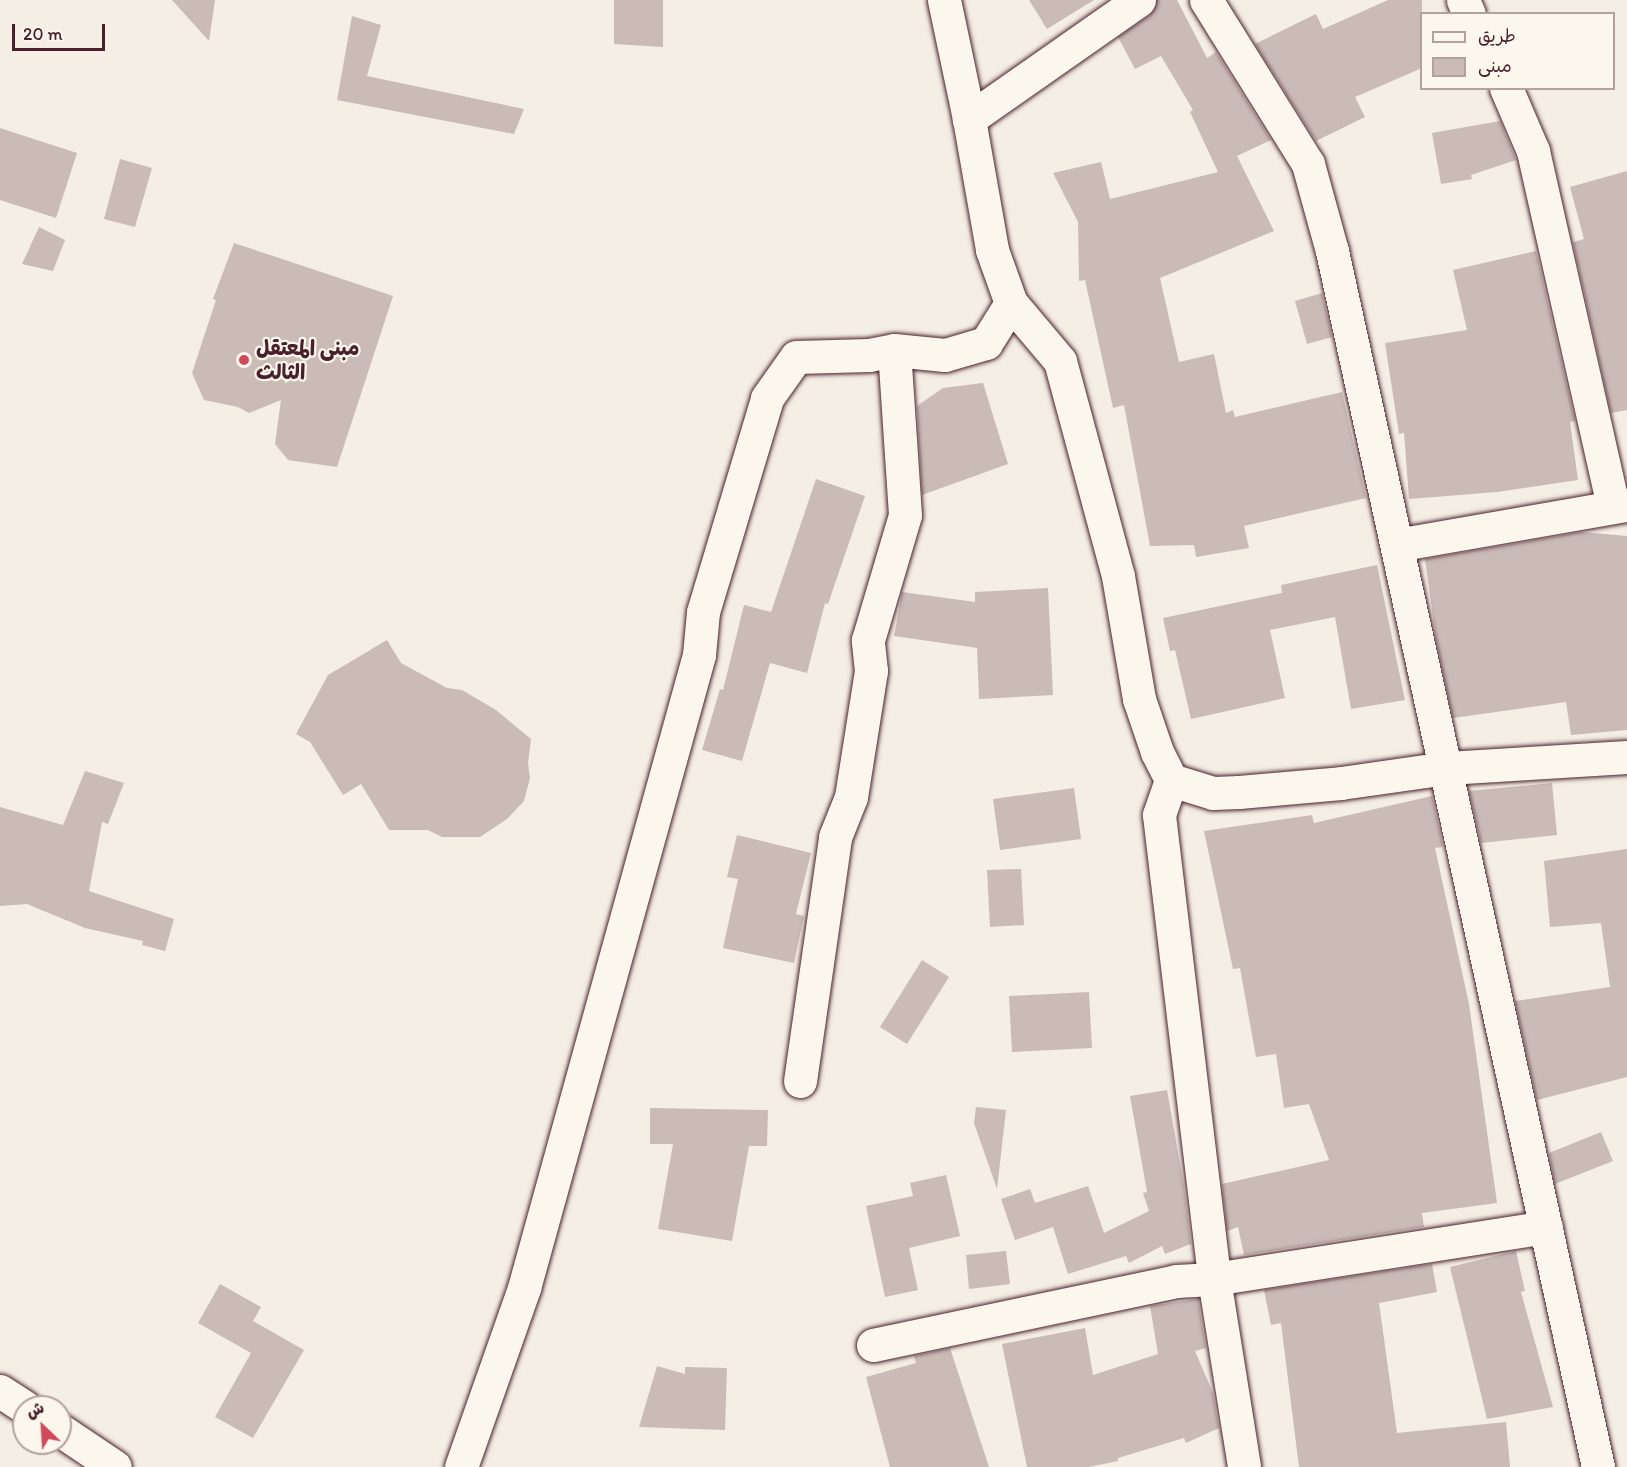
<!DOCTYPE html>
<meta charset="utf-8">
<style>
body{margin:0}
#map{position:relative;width:1627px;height:1467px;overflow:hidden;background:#f4eee4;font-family:Itim,"Playpen Sans Arabic",sans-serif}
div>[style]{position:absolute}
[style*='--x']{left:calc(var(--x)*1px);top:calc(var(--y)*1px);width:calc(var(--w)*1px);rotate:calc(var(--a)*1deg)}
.building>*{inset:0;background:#cabbb6}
.roads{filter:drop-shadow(0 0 2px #4a1f2b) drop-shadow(0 0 2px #4a1f2b)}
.street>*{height:33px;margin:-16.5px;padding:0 16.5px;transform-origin:16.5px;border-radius:16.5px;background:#fbf7ec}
.secondary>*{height:33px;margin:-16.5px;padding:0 16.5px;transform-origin:16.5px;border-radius:16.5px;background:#fbf7ec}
.dots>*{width:16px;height:16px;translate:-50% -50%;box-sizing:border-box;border:3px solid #fbf7ec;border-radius:50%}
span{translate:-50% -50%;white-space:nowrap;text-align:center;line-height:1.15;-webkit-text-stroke:4.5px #fbf7ec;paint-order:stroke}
.poi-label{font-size:21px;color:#4a1f2b;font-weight:700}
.left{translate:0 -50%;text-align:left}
.legend{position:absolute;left:1420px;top:12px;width:195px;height:78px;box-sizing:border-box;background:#fbf7ec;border:2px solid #b4a19f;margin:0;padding:8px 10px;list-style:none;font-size:18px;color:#4a1f2b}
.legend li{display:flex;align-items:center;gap:12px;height:30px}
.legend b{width:30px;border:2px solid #b4a19f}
.north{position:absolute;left:12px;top:1395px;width:60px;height:60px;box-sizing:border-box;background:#fbf7ec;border:2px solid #b4a19f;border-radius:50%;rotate:335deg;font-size:16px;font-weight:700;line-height:24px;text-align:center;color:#4a1f2b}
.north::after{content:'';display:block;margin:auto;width:21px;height:27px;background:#d1495b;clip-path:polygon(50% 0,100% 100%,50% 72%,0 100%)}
.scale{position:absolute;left:12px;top:24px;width:93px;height:27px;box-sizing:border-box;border:3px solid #4a1f2b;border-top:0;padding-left:8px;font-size:18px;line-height:21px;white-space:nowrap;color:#4a1f2b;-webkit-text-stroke:4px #fbf7ec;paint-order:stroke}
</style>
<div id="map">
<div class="building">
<div style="clip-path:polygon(172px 0,215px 0,209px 41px)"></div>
<div style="clip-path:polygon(614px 0,663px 0,663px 47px,614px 44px)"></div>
<div style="clip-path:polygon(1029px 0,1094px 0,1047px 29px)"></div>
<div style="clip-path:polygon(1157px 0,1177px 0,1207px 58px,1216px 52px,1271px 140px,1237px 156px,1274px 231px,1160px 278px,1179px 362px,1214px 354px,1226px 413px,1233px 410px,1235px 417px,1342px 392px,1366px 498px,1244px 526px,1249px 548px,1196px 557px,1194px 545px,1150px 546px,1124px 405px,1113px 408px,1085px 280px,1079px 281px,1078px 222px,1053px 173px,1101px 162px,1110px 199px,1218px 172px,1190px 112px,1193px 110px,1161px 56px,1135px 69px,1118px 37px,1150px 15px)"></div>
<div style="clip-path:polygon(1388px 0,1422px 0,1422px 68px,1355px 97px,1365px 117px,1316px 141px,1255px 44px,1316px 14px,1323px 29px)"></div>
<div style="clip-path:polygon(352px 16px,381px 25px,367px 76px,524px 109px,514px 134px,337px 100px)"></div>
<div style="clip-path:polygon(1500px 121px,1516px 160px,1471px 175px,1472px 179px,1441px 184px,1432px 133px)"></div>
<div style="clip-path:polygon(0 128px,77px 153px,56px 218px,0 200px)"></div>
<div style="clip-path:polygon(120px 159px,152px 168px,135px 227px,104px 219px)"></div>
<div style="clip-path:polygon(1627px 171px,1627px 410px,1611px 413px,1573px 242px,1584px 239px,1570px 187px)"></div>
<div style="clip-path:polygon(39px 227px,65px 240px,53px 271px,22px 264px)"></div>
<div style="clip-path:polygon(234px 243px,393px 296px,337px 467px,288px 460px,275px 444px,281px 400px,249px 413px,238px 407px,204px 400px,192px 373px,216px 300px,213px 299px)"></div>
<div style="clip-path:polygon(1536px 251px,1575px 421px,1570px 422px,1578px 480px,1497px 492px,1409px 499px,1404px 433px,1399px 434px,1385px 343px,1467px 330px,1453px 270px)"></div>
<div style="clip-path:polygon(1322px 293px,1332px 337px,1307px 344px,1295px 301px)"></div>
<div style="clip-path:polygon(983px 383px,1008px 464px,922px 495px,917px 406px,943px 388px)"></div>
<div style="clip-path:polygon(816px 479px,865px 496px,828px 604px,825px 603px,807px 673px,770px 663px,742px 761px,702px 750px,720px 689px,723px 690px,744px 605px,771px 612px)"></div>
<div style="clip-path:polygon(1582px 532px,1627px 536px,1627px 730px,1571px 735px,1566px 702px,1453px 718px,1436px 639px,1425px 559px)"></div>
<div style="clip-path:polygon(1377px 565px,1405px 700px,1351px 709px,1335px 617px,1270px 630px,1285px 698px,1191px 719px,1175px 650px,1170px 651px,1163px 618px,1282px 593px,1281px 585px)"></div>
<div style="clip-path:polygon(1048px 588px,1053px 695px,979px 699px,977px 648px,894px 636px,902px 592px,975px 602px,975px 592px)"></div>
<div style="clip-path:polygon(387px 640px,401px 663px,447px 688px,462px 690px,496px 710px,531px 739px,528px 763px,530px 778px,524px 801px,507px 819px,480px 837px,442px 837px,428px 830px,389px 830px,361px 784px,343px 795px,310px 742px,296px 734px,328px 675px)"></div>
<div style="clip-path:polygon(85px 771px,124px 783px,108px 824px,102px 822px,89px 891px,174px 919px,165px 951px,142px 945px,143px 941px,85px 928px,27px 904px,0 906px,0 807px,63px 825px)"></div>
<div style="clip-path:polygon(1552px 783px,1557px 835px,1481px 843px,1469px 791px)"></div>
<div style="clip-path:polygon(1074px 788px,1081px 839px,1000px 850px,993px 799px)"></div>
<div style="clip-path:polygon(1432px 796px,1443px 847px,1435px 848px,1469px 1004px,1497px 1203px,1422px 1213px,1424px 1227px,1244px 1255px,1238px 1227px,1227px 1231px,1222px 1184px,1329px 1160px,1309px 1104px,1284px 1108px,1276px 1054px,1256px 1057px,1240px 968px,1233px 969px,1204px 831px,1312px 815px,1314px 823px)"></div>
<div style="clip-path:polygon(737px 835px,811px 853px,796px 914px,804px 916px,794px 963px,723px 948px,738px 879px,727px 877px)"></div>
<div style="clip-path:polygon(1627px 849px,1627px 1077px,1537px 1100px,1515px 1001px,1610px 987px,1601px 923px,1550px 927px,1544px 861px)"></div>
<div style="clip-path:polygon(1021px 869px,1024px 925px,990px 927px,987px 870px)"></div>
<div style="clip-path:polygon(922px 960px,949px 977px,907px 1044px,880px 1027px)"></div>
<div style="clip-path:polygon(1089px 992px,1092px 1048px,1012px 1052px,1009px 996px)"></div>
<div style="clip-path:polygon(1167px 1090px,1184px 1186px,1191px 1244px,1165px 1254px,1162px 1246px,1129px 1263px,1126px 1256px,1068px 1274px,1053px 1227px,1015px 1240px,1001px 1199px,1030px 1189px,1035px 1203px,1088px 1186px,1104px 1233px,1149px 1211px,1143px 1193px,1147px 1192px,1130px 1096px)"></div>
<div style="clip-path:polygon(976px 1107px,1006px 1110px,997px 1189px,974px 1123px)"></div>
<div style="clip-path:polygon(650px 1108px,768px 1110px,767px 1146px,749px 1146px,732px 1241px,658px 1229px,673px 1144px,650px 1144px)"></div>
<div style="clip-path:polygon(1601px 1132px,1613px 1161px,1555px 1184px,1549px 1153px)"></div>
<div style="clip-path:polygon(946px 1175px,960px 1236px,909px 1248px,918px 1290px,885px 1297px,866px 1206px,913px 1196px,910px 1183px)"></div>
<div style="clip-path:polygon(1006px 1251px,1010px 1284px,969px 1289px,966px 1255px)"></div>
<div style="clip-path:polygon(1516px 1251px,1525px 1291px,1521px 1292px,1553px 1407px,1487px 1419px,1450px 1267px)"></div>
<div style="clip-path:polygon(1432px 1264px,1437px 1292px,1379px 1303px,1397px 1433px,1506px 1422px,1510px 1467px,1299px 1467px,1281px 1323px,1271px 1325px,1264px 1290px)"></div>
<div style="clip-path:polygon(220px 1284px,261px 1307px,253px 1321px,304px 1350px,253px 1438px,215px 1417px,251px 1353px,198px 1323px)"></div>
<div style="clip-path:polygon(1198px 1299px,1206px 1348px,1195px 1351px,1213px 1393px,1219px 1428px,1186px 1443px,1184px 1438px,1118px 1458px,1118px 1461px,1089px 1467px,1027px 1467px,1002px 1344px,1085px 1328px,1093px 1375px,1158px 1354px,1150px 1306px)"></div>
<div style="clip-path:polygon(950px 1348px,989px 1467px,890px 1467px,866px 1377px,916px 1363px,914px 1356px)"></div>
<div style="clip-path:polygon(657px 1366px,685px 1374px,685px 1367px,727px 1368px,725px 1430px,639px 1427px)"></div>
</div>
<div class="roads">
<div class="street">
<div style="--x:944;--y:0;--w:122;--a:78.1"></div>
<div style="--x:1139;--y:0;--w:208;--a:145"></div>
<div style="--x:969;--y:119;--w:133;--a:80"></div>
<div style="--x:992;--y:250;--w:56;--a:70.3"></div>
<div style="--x:1011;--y:303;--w:76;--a:49.8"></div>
<div style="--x:1060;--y:361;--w:223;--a:74.9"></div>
<div style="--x:1118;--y:576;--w:125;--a:80.3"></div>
<div style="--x:1139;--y:699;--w:56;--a:71.2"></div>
<div style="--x:1157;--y:752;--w:31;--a:63"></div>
<div style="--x:1171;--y:780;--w:44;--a:17.2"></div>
<div style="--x:1213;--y:793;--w:26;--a:-2"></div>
<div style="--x:1239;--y:792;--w:102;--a:-5"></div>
<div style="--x:1341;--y:783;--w:107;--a:-8.1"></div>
<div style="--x:1447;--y:768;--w:180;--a:-3.5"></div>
<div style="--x:1463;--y:0;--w:15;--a:67"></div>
<div style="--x:1506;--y:88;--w:69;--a:66.8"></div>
<div style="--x:1533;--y:151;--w:364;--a:77.3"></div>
<div style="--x:1397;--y:545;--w:233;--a:-9.9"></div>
<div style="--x:1171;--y:780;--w:37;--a:109"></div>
<div style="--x:1159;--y:815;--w:467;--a:83.2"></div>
<div style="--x:1214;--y:1279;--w:190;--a:80.9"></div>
<div style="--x:800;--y:1081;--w:246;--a:-81.8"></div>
<div style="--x:835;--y:837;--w:43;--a:-68.2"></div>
<div style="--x:851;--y:797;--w:128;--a:-81"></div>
<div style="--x:871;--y:671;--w:31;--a:-96"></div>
<div style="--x:868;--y:640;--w:130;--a:-73.5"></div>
<div style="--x:905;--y:515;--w:165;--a:-93.8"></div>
<div style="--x:873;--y:1345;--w:310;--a:-11.9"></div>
<div style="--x:1176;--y:1281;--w:38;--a:-3"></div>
<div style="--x:1214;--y:1279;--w:336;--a:-8.9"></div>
<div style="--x:0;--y:1391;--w:30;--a:33"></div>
<div style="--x:60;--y:1430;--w:66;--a:33.9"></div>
<div style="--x:461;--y:1467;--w:190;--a:-70.6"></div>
<div style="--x:524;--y:1288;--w:657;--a:-74.55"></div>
<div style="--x:699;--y:655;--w:43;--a:-84.7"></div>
<div style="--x:703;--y:612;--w:223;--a:-73.3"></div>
<div style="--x:767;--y:398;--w:50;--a:-54.7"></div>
<div style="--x:796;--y:357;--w:73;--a:-1.6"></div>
<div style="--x:869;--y:355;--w:25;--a:-11"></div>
<div style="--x:894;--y:350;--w:51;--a:5.6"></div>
<div style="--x:945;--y:355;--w:43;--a:-16.3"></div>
<div style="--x:986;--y:343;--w:47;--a:-58"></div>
</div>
<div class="secondary">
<div style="--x:1206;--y:0;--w:193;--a:58.1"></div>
<div style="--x:1308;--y:164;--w:90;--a:74.6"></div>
<div style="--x:1332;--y:251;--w:1245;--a:77.66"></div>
</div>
</div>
<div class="dots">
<div style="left:244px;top:360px;background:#d1495b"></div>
</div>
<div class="poi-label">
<span class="left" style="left:256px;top:360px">مبنى المعتقل<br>الثالث</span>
</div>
<ul class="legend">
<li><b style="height:8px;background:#fbf7ec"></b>طريق</li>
<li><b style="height:16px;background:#cabbb6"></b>مبنى</li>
</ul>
<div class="north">ش</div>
<div class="scale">20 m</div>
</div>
